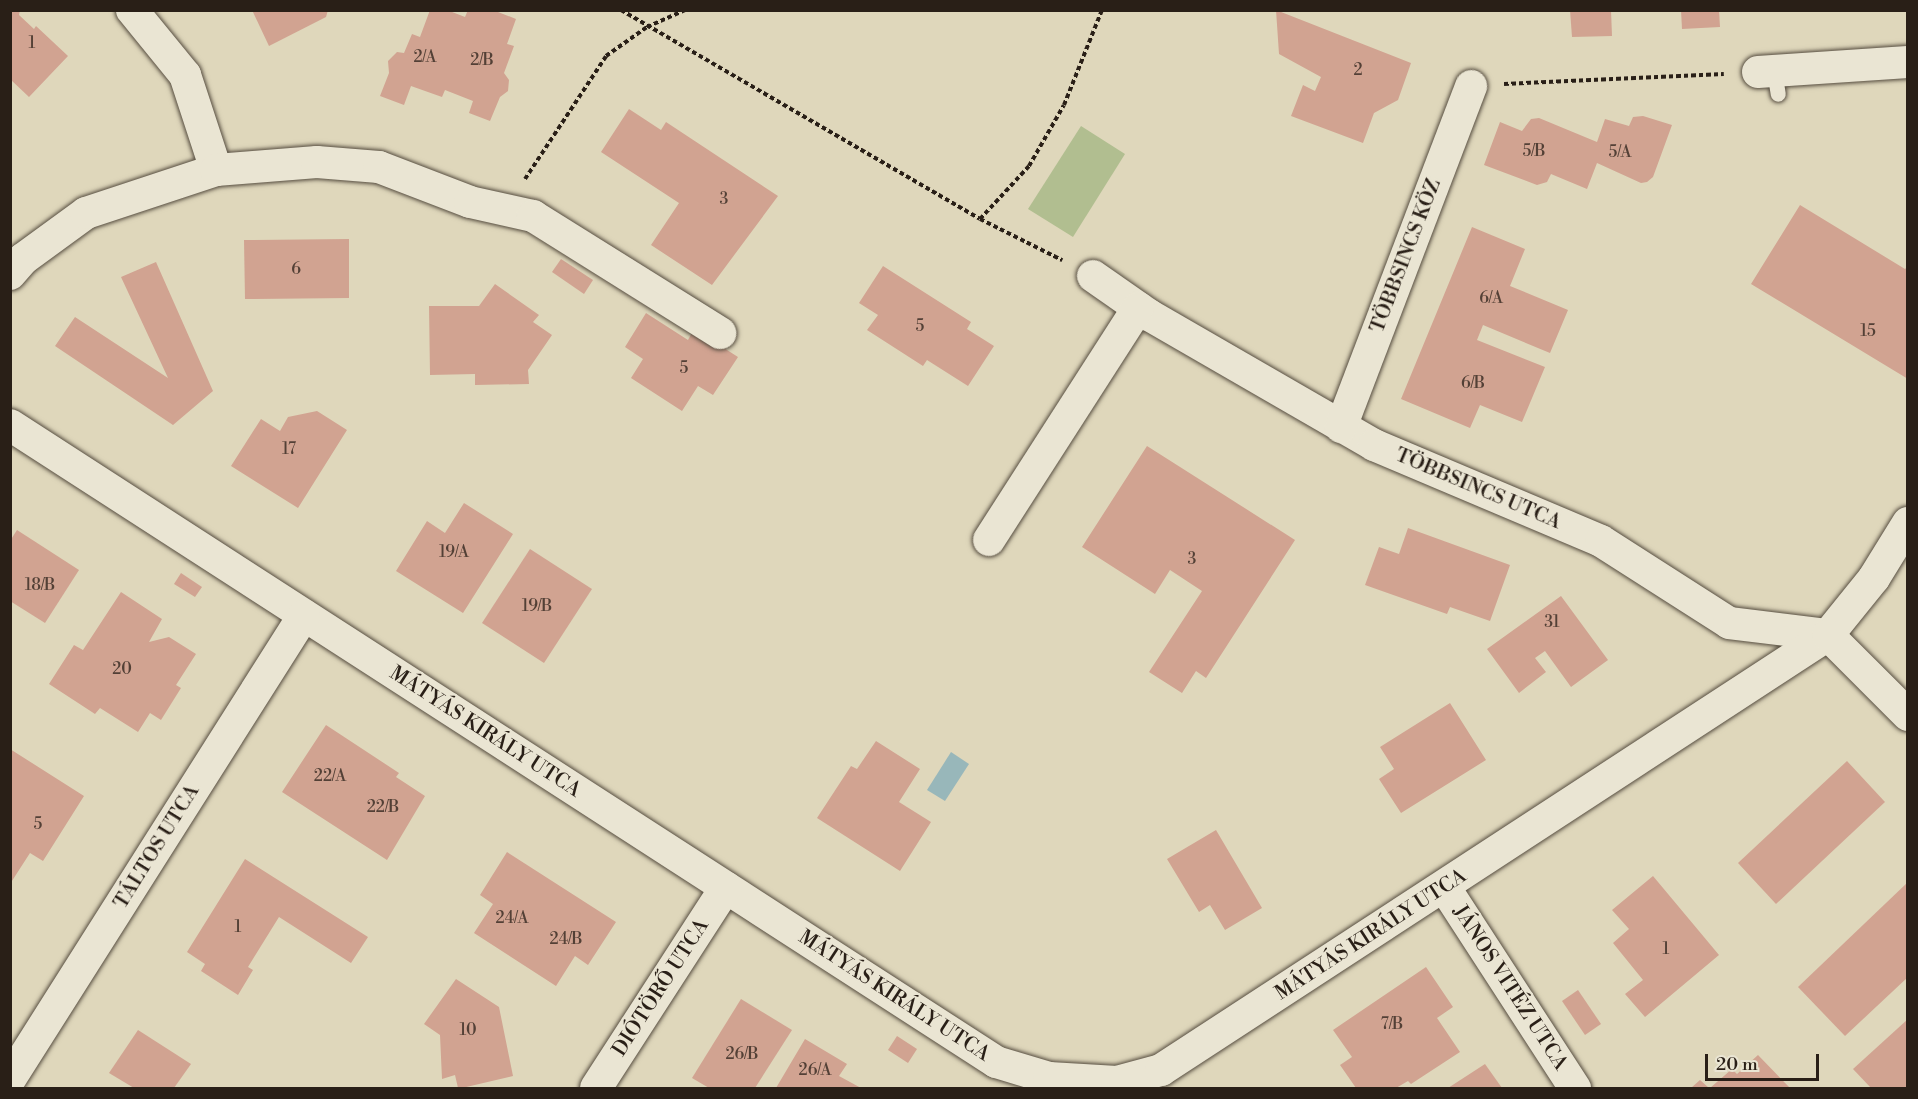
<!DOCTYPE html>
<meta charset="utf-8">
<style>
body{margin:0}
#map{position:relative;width:1918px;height:1099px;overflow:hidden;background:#dfd7bb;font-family:"Libre Bodoni",serif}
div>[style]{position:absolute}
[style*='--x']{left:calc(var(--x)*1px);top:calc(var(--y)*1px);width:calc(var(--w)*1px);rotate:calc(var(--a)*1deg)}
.green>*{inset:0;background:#b1be90}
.water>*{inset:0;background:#98b7ba}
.building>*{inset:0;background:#d1a391}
.path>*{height:4px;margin-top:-2px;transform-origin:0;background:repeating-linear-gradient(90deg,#291f17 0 4.5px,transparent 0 7.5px)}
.roads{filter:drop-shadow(0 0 2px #564d40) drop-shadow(0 0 2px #564d40)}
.lane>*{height:15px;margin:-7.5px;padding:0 7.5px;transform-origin:7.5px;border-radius:7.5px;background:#eae5d3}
.street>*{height:32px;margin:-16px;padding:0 16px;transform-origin:16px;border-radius:16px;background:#eae5d3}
span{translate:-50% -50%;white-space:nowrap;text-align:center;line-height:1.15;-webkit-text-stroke:4.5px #eae5d3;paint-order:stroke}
.number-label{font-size:16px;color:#534036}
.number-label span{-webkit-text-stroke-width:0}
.street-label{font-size:20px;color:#291f17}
.frame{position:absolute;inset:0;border:12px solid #291f17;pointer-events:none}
.scale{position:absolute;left:1705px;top:1054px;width:114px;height:27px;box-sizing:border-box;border:3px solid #291f17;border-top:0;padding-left:8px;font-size:18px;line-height:21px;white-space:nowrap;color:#291f17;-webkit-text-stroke:4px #eae5d3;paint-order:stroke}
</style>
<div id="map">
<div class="green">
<div style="clip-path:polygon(1081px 126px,1125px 154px,1073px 237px,1028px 209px)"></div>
</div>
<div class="water">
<div style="clip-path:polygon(951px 752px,969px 764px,945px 801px,927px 790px)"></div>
</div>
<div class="building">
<div style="clip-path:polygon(10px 10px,20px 10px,19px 15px,34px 29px,36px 26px,68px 56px,29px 97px,10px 79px)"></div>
<div style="clip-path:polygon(252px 10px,328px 10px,326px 17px,269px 46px)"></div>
<div style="clip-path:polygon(430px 10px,447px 10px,465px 17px,468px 10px,493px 10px,516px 19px,507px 44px,514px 46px,504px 73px,509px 80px,508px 91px,500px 97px,490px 121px,469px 113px,473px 101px,445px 90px,442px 97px,411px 86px,404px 105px,380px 96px,389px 73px,388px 61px,397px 52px,404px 53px,412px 34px,420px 37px)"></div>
<div style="clip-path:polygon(1276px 10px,1411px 63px,1398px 100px,1374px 113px,1363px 143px,1291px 116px,1303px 85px,1315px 91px,1321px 77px,1279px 54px)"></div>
<div style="clip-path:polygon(1570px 10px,1611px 10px,1612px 36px,1572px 37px)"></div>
<div style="clip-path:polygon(1681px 10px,1719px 10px,1720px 27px,1682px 29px)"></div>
<div style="clip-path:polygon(629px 109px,661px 130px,666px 122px,778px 196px,712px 285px,651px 245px,679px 203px,601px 152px)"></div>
<div style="clip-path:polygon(1643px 116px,1672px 125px,1653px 177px,1647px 182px,1641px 183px,1597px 163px,1587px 189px,1551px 174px,1547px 182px,1537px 185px,1484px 165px,1500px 122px,1522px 131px,1531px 119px,1539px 118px,1597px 142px,1605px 119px,1629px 126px,1633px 117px)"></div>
<div style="clip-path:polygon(1800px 205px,1905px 269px,1908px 266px,1908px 379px,1751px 284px)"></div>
<div style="clip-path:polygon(1472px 227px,1525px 249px,1510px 286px,1568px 310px,1550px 353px,1483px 325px,1477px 340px,1545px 367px,1522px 422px,1480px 405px,1470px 428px,1401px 399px)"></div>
<div style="clip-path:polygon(349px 239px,349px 298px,245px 299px,244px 240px)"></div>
<div style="clip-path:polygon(561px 259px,593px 280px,584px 294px,552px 272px)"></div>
<div style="clip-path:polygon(156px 262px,213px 391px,173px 425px,55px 346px,75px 317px,168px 378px,121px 277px)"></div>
<div style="clip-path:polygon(883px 266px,971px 322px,967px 329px,994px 346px,968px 386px,927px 360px,923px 366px,867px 330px,878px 315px,859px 303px)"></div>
<div style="clip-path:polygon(495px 284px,539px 315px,533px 322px,552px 335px,528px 370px,529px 384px,475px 385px,475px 374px,430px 375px,429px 306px,479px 306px)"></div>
<div style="clip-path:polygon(646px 313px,688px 340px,694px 329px,738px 357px,713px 395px,698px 386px,682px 411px,631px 378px,643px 359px,625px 347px)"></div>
<div style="clip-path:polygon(317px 411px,347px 430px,298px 508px,231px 466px,261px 419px,280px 431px,288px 417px)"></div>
<div style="clip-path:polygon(1147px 446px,1295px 540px,1206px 678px,1196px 671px,1182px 693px,1149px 672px,1202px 591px,1170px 570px,1155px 594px,1082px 547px)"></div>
<div style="clip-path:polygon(464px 503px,513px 534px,463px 613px,396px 571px,427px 521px,445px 533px)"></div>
<div style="clip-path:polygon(1408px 528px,1510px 565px,1490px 621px,1450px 607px,1447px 614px,1365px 585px,1379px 547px,1399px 554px)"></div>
<div style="clip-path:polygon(17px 530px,79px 570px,45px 623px,10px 601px,10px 541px)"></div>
<div style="clip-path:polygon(530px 549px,592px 589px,544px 663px,482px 623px)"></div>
<div style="clip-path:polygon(181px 573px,202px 587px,195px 597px,174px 584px)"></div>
<div style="clip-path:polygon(121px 592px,162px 619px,149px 642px,169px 637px,196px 654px,176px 685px,181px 688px,161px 720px,150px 713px,138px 732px,100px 708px,95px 714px,49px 684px,74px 645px,83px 650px)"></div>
<div style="clip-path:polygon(1561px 596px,1608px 660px,1571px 687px,1545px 651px,1535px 658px,1546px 672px,1519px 693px,1487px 649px)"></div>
<div style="clip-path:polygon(1450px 703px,1486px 760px,1401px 813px,1379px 779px,1394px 769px,1380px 747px)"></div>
<div style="clip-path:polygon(326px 725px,399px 773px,396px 777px,425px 796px,387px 860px,282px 792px)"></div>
<div style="clip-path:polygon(876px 741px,920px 769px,899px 802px,931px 822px,900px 871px,817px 818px,851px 766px,857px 769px)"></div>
<div style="clip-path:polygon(10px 749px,84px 796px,43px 861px,30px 853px,10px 884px)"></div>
<div style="clip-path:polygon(1847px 761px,1885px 802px,1776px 904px,1738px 863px)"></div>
<div style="clip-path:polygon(1216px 830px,1262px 908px,1225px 930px,1210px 905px,1199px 912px,1167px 859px)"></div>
<div style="clip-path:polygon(507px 852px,616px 922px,588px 965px,575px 956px,556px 986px,474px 933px,493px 904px,480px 895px)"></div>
<div style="clip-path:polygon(245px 859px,368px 937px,351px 963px,279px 917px,248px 967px,253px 970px,238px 995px,201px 971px,205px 964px,187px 952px)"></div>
<div style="clip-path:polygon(1653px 876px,1719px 955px,1645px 1017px,1625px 994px,1643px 980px,1613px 943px,1629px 929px,1612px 910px)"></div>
<div style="clip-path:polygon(1908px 882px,1908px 977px,1845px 1036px,1798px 987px)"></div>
<div style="clip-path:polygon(1426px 967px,1453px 1007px,1437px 1018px,1460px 1052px,1411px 1084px,1408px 1081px,1396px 1088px,1356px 1088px,1340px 1065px,1352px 1057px,1333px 1030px)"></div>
<div style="clip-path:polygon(456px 979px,499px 1007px,513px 1076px,462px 1088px,458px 1088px,455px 1075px,442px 1079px,440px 1035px,424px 1024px)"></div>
<div style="clip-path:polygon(1578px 990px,1601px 1024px,1585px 1035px,1562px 1001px)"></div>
<div style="clip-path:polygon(741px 999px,792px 1030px,755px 1088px,709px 1088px,692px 1078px)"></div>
<div style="clip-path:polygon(1908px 1019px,1908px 1088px,1871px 1088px,1853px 1069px)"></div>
<div style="clip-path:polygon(138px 1030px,191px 1064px,174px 1088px,134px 1088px,109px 1073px)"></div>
<div style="clip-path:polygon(897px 1036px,917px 1049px,908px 1063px,888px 1050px)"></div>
<div style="clip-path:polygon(805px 1039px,847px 1064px,839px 1076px,861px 1088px,776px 1088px)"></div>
<div style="clip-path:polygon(1758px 1055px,1790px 1088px,1710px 1088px,1732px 1069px,1737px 1074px)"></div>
<div style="clip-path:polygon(1485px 1064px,1502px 1088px,1448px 1088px)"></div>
<div style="clip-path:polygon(1700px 1080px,1709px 1088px,1691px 1088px)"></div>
</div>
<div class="path">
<div style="--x:621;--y:10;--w:415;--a:30.2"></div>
<div style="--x:980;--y:219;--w:92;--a:26.6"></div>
<div style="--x:1504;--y:84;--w:220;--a:-2.6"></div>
<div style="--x:525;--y:179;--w:147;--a:-56.6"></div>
<div style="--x:606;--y:56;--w:50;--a:-35.3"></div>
<div style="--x:647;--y:27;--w:42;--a:-24.1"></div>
<div style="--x:980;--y:219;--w:72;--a:-47.2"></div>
<div style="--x:1029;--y:166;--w:70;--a:-60.2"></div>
<div style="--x:1064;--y:105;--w:102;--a:-68.2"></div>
</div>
<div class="roads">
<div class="lane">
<div style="--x:1774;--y:70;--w:24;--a:81"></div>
</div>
<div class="street">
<div style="--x:132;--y:10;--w:84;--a:50.8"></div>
<div style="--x:185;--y:75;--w:100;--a:71.9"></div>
<div style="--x:1758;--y:72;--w:150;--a:-3.8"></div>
<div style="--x:10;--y:274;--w:20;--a:-49"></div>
<div style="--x:23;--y:259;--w:78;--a:-36.1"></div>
<div style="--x:86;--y:213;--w:137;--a:-18.3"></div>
<div style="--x:216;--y:170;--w:101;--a:-4.5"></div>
<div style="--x:317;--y:162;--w:62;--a:4.6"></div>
<div style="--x:379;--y:167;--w:97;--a:21"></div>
<div style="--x:470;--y:202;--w:65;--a:12.5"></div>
<div style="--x:533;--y:216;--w:221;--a:32"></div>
<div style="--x:1093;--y:276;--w:68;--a:34.9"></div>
<div style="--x:1149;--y:315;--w:260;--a:30"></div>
<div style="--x:1374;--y:445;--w:246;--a:22.9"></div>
<div style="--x:1601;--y:541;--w:152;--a:32.6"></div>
<div style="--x:1729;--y:623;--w:100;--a:6.9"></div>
<div style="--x:10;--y:425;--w:1174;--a:32.86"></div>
<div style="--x:996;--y:1062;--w:55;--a:16.8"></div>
<div style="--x:1049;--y:1078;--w:68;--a:3.4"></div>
<div style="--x:1117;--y:1082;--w:46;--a:-15.3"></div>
<div style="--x:1161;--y:1070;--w:796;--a:-33.11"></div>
<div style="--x:1828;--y:635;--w:73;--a:-51.1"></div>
<div style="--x:1874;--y:578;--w:65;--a:-58.3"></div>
<div style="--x:1341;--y:427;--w:365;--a:-69.1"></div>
<div style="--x:989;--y:540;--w:276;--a:-57.3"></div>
<div style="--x:1828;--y:635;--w:113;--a:45"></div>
<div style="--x:1445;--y:888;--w:239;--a:57"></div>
<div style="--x:10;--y:1079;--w:549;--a:-57.64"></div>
<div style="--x:596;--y:1088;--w:239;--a:-57.1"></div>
</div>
</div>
<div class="number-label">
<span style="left:32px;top:43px">1</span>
<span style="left:425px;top:57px">2/A</span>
<span style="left:482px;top:60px">2/B</span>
<span style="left:1358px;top:70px">2</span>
<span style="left:1534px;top:151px">5/B</span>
<span style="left:1620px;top:152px">5/A</span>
<span style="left:724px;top:199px">3</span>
<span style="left:296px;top:269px">6</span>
<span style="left:1491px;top:298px">6/A</span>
<span style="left:920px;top:326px">5</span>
<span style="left:1868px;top:331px">15</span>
<span style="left:684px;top:368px">5</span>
<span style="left:1473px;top:383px">6/B</span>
<span style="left:289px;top:449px">17</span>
<span style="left:454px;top:552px">19/A</span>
<span style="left:1192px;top:559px">3</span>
<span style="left:40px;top:585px">18/B</span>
<span style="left:537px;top:606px">19/B</span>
<span style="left:1552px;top:622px">31</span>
<span style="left:122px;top:669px">20</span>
<span style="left:330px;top:776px">22/A</span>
<span style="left:383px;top:807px">22/B</span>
<span style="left:38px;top:824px">5</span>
<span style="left:512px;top:918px">24/A</span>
<span style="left:238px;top:927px">1</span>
<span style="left:566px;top:939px">24/B</span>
<span style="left:1666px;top:949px">1</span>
<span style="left:1392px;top:1024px">7/B</span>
<span style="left:468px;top:1030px">10</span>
<span style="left:742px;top:1054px">26/B</span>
<span style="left:815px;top:1070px">26/A</span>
</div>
<div class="street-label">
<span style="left:1406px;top:256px;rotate:-69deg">TÖBBSINCS KÖZ</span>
<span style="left:1478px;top:489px;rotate:23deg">TÖBBSINCS UTCA</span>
<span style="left:485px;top:732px;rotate:33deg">MÁTYÁS KIRÁLY UTCA</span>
<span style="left:157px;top:847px;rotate:-58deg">TÁLTOS UTCA</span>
<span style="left:1371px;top:935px;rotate:-33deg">MÁTYÁS KIRÁLY UTCA</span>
<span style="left:661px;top:988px;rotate:-57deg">DIÓTÖRŐ UTCA</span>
<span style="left:1510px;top:988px;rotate:57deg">JÁNOS VITÉZ UTCA</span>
<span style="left:894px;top:996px;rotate:33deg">MÁTYÁS KIRÁLY UTCA</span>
</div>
<div class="frame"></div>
<div class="scale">20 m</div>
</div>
